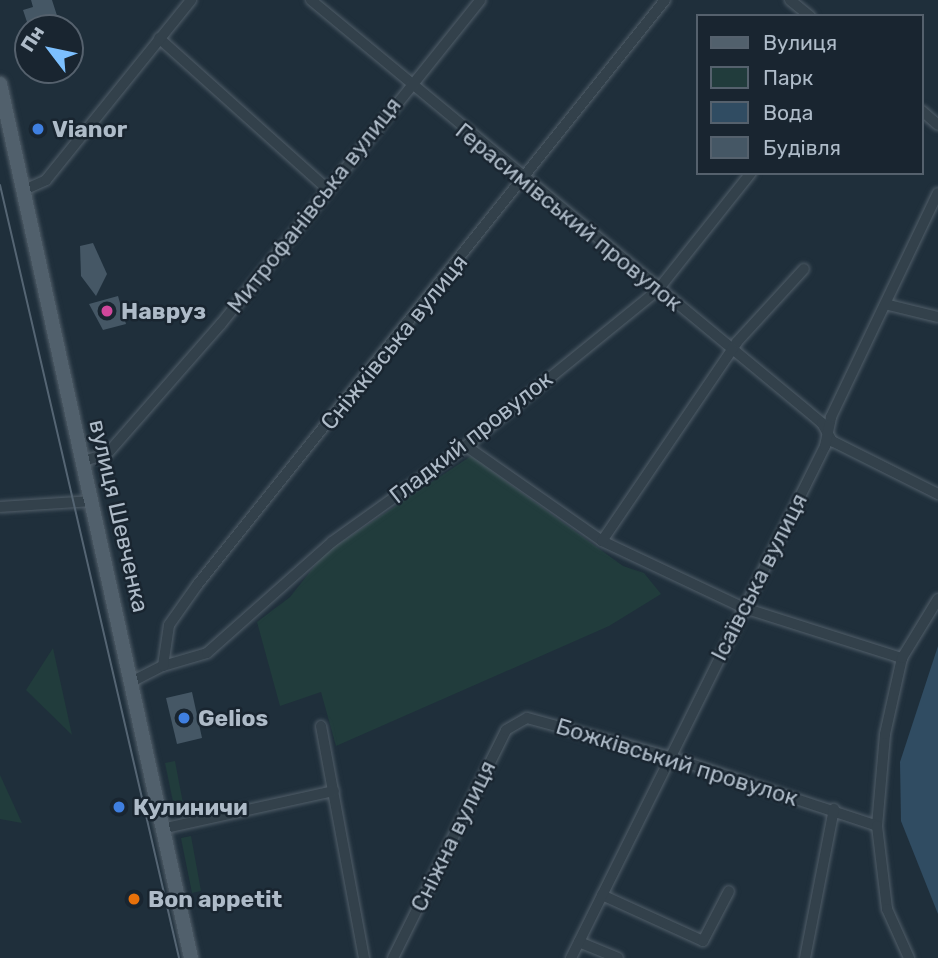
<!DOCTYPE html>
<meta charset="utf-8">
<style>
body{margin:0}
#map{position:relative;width:938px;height:958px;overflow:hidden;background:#1f2f3b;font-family:Rubik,sans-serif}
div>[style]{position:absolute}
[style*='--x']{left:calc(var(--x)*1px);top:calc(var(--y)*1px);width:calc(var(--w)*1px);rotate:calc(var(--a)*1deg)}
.green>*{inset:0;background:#213c3c}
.water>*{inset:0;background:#304c62}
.building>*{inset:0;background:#455765}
.roads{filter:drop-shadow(0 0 2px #515e69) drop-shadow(0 0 2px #515e69)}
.minor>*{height:10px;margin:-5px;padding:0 5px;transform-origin:5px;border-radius:5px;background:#33414b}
.primary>*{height:14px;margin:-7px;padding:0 7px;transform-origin:7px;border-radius:7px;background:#51606c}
.tram>*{height:2px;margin:-1px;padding:0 1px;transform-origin:1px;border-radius:1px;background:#556573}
.dots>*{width:19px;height:19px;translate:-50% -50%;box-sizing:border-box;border:4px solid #192530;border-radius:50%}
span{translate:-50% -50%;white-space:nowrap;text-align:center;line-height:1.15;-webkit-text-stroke:5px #192530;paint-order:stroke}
.poi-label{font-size:23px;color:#aebbc8;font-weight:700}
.left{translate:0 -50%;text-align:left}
.street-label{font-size:23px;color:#aebbc8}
.legend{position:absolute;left:696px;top:14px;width:228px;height:161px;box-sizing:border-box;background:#192530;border:2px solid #55616d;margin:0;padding:9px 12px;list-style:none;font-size:21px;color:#aebbc8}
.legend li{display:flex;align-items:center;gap:14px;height:35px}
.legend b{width:35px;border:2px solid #55616d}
.north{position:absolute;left:14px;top:14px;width:70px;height:70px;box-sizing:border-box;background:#192530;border:2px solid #55616d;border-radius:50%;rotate:302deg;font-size:19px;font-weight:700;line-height:28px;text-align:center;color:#aebbc8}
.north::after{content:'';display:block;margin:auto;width:24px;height:32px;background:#7cc0ff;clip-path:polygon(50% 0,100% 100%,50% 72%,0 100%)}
</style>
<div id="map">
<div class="green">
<div style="clip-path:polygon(471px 456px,623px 566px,644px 573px,661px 594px,609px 626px,336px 746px,321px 692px,280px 706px,257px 622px,290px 597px,325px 553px)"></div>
<div style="clip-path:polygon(53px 648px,72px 735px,26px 690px)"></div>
<div style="clip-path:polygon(175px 761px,185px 814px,176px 816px,165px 763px)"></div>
<div style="clip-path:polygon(0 775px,22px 823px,0 819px)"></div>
<div style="clip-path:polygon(191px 836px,201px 891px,192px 893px,181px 838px)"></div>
</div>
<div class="water">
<div style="clip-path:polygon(938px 646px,938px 914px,901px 821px,900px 762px)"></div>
</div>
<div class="building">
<div style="clip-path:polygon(31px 0,52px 0,61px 28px,29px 28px,23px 10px,33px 7px)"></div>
<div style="clip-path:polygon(93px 243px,107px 274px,96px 296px,81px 276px,80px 246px)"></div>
<div style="clip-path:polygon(118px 296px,126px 324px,103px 330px,89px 304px)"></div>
<div style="clip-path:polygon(192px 692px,202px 738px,177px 744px,166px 698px)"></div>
</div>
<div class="roads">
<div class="minor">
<div style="--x:311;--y:0;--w:663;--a:39.62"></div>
<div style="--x:822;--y:423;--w:21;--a:61"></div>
<div style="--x:832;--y:441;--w:119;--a:26.6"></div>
<div style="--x:790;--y:0;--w:26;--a:39"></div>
<div style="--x:159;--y:38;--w:223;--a:41.9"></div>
<div style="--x:922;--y:111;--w:21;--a:41"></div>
<div style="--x:24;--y:190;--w:24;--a:-24"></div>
<div style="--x:46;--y:180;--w:231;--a:-51.1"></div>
<div style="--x:889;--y:305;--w:50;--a:13.8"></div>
<div style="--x:466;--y:446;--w:166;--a:34.9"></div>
<div style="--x:602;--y:541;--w:157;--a:25.3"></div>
<div style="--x:744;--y:608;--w:166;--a:17.6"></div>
<div style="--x:83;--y:461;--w:25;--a:-16"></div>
<div style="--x:107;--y:454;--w:173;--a:-48.8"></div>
<div style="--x:221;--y:324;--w:415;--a:-51.3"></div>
<div style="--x:0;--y:507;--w:92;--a:-3.7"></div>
<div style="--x:602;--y:541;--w:240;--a:-55.8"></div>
<div style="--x:737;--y:342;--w:99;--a:-47.5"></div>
<div style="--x:163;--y:666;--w:46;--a:-16.5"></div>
<div style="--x:207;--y:653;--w:167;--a:-41.6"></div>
<div style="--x:332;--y:542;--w:165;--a:-35.6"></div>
<div style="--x:466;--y:446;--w:246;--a:-39.1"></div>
<div style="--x:657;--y:291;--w:151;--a:-51.5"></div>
<div style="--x:133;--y:681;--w:34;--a:-27"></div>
<div style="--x:163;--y:666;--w:41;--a:-81.7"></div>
<div style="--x:169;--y:625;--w:50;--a:-54.7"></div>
<div style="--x:198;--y:584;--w:748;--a:-51.35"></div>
<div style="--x:321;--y:726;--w:236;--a:79.5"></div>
<div style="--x:877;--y:826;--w:92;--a:-85"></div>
<div style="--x:885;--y:734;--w:78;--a:-77.4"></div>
<div style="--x:902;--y:658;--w:69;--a:-58.6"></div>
<div style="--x:161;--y:829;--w:177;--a:-12.4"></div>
<div style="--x:602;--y:895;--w:111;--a:24.5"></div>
<div style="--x:703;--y:941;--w:56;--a:-62.5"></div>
<div style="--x:579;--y:942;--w:42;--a:22.3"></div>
<div style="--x:393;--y:958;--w:254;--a:-63.6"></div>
<div style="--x:506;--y:730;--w:24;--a:-30"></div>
<div style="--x:527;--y:718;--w:148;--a:15.3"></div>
<div style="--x:670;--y:757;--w:218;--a:18.4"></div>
<div style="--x:877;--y:826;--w:84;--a:83.1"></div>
<div style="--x:887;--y:909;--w:54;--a:65.8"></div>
<div style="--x:571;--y:958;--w:572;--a:-63.61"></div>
<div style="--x:825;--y:446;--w:30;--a:-78"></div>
<div style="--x:831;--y:417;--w:248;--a:-64.5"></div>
<div style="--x:805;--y:958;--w:152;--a:-79"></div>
</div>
<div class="primary">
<div style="--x:0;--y:84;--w:895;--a:77.67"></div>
</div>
</div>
<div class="tram">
<div style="--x:0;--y:185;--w:793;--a:76.96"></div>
</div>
<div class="dots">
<div style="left:38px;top:129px;background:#3f7fe0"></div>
<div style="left:107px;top:311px;background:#d1479c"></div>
<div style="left:184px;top:718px;background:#3f7fe0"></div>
<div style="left:119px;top:807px;background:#3f7fe0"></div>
<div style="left:134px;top:899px;background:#e8710a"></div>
</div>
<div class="poi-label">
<span class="left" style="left:52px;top:129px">Vianor</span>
<span class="left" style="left:121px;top:311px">Навруз</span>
<span class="left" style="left:198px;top:718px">Gelios</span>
<span class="left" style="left:133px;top:807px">Кулиничи</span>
<span class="left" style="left:148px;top:899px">Bon appetit</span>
</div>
<div class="street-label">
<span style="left:314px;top:205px;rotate:-52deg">Митрофанівська вулиця</span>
<span style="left:569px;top:217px;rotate:39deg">Герасимівський провулок</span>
<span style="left:394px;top:342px;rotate:-51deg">Сніжківська вулиця</span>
<span style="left:471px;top:437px;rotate:-38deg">Гладкий провулок</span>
<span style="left:119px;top:516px;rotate:77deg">вулиця Шевченка</span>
<span style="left:759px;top:577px;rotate:-63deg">Ісаївська вулиця</span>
<span style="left:677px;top:762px;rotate:17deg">Божківський провулок</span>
<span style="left:453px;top:836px;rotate:-64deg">Сніжна вулиця</span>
</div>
<ul class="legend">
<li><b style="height:9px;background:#51606c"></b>Вулиця</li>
<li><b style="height:19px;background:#213c3c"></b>Парк</li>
<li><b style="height:19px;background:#304c62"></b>Вода</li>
<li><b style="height:19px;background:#455765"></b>Будівля</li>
</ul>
<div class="north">Пн</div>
</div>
